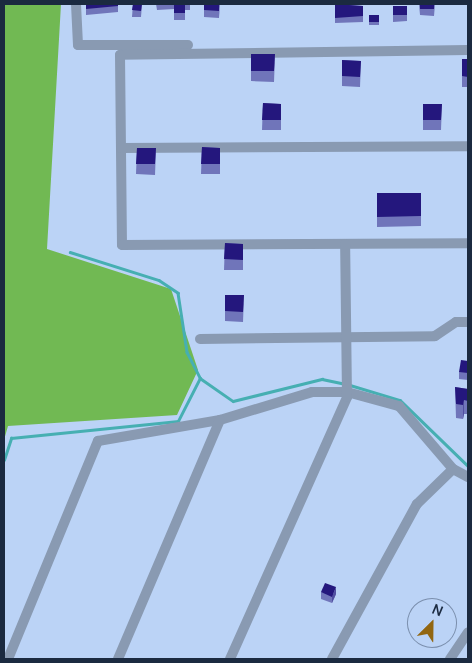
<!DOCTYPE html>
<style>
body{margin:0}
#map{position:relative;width:472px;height:663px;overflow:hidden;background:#bbd3f6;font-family:Manrope,sans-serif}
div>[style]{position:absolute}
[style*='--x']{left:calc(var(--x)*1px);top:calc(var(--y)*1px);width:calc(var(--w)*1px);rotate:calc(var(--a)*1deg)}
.green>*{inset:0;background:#71b953}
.stream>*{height:2.5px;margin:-1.25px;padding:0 1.25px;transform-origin:1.25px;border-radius:1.25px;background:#46afb2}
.minor>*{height:10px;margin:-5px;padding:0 5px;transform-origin:5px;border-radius:5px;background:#899ab2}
.wall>*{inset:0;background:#7075ba}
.shaded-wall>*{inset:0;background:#514fa1}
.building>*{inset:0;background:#24177d}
span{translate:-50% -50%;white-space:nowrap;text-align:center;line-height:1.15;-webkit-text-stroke:5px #bbd3f6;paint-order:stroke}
.frame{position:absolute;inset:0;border:5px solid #1b2a40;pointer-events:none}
.north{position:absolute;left:407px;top:598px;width:50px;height:50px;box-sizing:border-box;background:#bbd3f6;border:1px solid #7b8fad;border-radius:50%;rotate:23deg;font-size:14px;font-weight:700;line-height:20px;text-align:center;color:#1b2a40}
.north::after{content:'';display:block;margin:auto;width:18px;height:22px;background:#926610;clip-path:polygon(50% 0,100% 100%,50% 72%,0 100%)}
</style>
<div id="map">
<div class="green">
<div style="clip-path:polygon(4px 4px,61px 4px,47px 249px,171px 289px,198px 370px,177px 415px,8px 426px,4px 440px)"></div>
</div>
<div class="stream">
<div style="--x:70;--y:252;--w:93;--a:17.5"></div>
<div style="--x:159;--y:280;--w:23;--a:34"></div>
<div style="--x:178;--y:293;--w:60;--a:81.3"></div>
<div style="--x:187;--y:352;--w:29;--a:63"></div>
<div style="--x:200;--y:378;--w:40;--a:34.9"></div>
<div style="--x:233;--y:401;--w:92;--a:-13.9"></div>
<div style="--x:322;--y:379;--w:24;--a:12"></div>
<div style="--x:350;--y:385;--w:52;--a:16.7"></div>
<div style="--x:400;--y:400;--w:95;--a:44.1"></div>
<div style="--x:4;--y:460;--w:23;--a:-72"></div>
<div style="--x:11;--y:438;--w:168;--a:-5.8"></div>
<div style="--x:178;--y:421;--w:48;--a:-62.9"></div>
</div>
<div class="minor">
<div style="--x:76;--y:4;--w:41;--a:87.2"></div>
<div style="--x:78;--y:45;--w:110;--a:0"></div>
<div style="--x:468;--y:50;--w:348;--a:179.2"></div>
<div style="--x:120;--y:55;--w:190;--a:89.4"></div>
<div style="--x:122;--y:245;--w:346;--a:-0.3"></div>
<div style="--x:121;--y:148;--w:347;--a:-0.3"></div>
<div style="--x:200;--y:339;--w:235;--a:-0.7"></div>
<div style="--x:435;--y:336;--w:25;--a:-34"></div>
<div style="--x:456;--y:322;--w:12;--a:0"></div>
<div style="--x:8;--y:659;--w:236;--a:-67.6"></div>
<div style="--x:98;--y:441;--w:124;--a:-9.8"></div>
<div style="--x:220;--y:420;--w:96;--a:-16.9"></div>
<div style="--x:312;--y:392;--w:35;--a:0"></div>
<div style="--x:347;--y:392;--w:54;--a:15.1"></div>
<div style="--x:399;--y:406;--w:83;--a:49.4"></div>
<div style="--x:453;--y:469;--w:17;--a:28"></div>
<div style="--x:118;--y:659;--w:260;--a:-66.9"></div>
<div style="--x:230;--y:659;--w:287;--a:-65.9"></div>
<div style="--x:347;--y:397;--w:153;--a:-90.7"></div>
<div style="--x:332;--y:659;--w:177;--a:-61.3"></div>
<div style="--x:417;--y:504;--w:50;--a:-44.2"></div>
<div style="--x:450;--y:659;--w:32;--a:-56"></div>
</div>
<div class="wall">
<div style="clip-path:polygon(86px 4px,118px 4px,118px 12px,86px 15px)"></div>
<div style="clip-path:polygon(133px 4px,142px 4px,141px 17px,132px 17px)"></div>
<div style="clip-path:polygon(156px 4px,190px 4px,190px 10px,185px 10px,185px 20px,174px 20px,174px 9px,157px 10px)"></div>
<div style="clip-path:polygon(204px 4px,220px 4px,219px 18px,204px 17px)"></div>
<div style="clip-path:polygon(335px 4px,363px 6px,363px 22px,335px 23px)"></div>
<div style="clip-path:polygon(419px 4px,435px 4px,434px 16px,420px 15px)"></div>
<div style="clip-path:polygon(393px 6px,407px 6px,407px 21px,393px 22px)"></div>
<div style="clip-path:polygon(369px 15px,379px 15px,379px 25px,369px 25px)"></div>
<div style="clip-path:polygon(251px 54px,275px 54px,274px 82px,251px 81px)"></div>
<div style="clip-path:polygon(462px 59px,468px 59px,468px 87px,462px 87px)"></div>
<div style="clip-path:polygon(342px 60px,361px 61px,360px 87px,342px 86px)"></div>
<div style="clip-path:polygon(263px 103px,281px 104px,281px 130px,262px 130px)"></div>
<div style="clip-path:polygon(423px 104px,442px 104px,441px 130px,423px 130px)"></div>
<div style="clip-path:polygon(202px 147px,220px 148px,220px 174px,201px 174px)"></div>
<div style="clip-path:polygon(137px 148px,156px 148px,155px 175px,136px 174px)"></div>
<div style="clip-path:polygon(377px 193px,421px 193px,421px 226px,377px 227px)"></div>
<div style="clip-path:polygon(225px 243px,243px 244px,243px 270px,224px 270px)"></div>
<div style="clip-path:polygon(225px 295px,244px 295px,243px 322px,225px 321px)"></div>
<div style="clip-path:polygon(468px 361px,468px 380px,459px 379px,459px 372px)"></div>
<div style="clip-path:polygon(455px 387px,468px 389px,468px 414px,464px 414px,463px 419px,456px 418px)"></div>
<div style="clip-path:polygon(321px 592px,336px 594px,332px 603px,321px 599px)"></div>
</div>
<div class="shaded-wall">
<div style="clip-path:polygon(464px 400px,464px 414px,463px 419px,463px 405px)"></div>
<div style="clip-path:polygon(336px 587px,336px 594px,332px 603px,332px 597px)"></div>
</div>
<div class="building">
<div style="clip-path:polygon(86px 4px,118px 4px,118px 6px,86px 9px)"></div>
<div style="clip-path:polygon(133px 4px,142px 4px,141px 11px,132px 10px)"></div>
<div style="clip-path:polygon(174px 4px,185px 4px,185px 13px,174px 13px)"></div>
<div style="clip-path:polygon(204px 4px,219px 4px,219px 11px,204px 10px)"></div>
<div style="clip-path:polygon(335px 4px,363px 6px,363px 16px,335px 18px)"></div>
<div style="clip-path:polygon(420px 4px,434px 4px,434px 9px,420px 9px)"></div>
<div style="clip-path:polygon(393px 6px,407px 6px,407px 15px,393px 15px)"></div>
<div style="clip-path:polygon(369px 15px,379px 15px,379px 22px,369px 22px)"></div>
<div style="clip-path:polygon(251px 54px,275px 54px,274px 71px,251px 71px)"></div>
<div style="clip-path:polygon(462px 59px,468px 59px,468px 77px,462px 76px)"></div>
<div style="clip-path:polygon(342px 60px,361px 61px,360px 77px,342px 76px)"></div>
<div style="clip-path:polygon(263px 103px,281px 104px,281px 120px,262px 120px)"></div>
<div style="clip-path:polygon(423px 104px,442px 104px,441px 120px,423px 120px)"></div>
<div style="clip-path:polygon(202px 147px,220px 148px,220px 164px,201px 164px)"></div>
<div style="clip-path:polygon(137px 148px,156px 148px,155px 164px,136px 164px)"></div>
<div style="clip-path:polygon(377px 193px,421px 193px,421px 216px,377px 217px)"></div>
<div style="clip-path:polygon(225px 243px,243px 244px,243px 260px,224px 259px)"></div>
<div style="clip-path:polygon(225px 295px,244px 295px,243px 312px,225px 311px)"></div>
<div style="clip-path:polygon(461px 360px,468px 361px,468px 373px,459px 372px)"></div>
<div style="clip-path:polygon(455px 387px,468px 389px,468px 401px,464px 400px,463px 405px,456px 404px)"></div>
<div style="clip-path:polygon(325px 583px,336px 587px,332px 597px,321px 592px)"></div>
</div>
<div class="frame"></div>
<div class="north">N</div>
</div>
